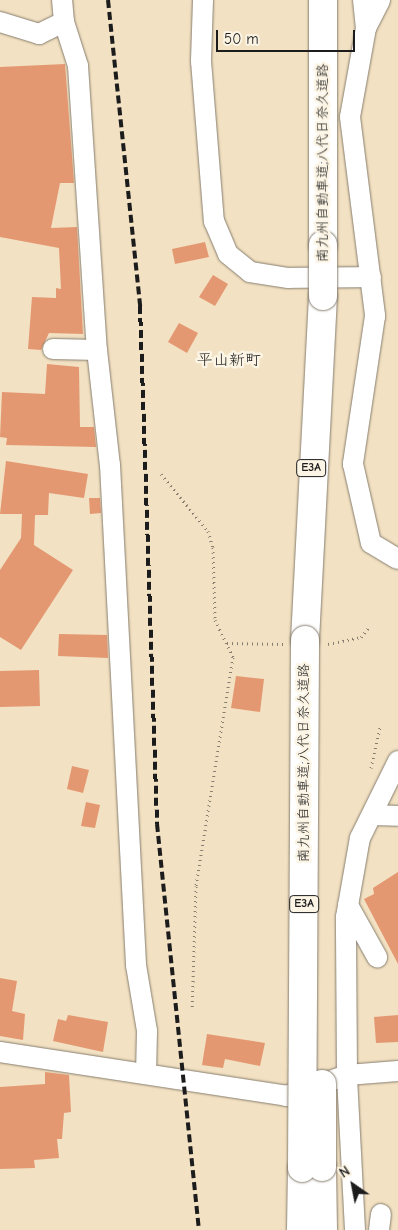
<!DOCTYPE html>
<meta charset="utf-8">
<style>
body{margin:0}
#map{position:relative;width:398px;height:1230px;overflow:hidden;background:#f2e1c2;font-family:"Comic Neue","Klee One",sans-serif}
div>[style]{position:absolute}
[style*='--x']{left:calc(var(--x)*1px);top:calc(var(--y)*1px);width:calc(var(--w)*1px);rotate:calc(var(--a)*1deg)}
.building>*{inset:0;background:#e49872}
.path>*{height:3px;margin-top:-1.5px;transform-origin:0;background:repeating-linear-gradient(90deg,#877e6f 0 1px,transparent 0 5px)}
.roads{filter:drop-shadow(0 0 1px #877e6f) drop-shadow(0 0 1px #877e6f)}
.minor>*{height:20px;margin:-10px;padding:0 10px;transform-origin:10px;border-radius:10px;background:#fff}
.highway>*{height:28px;margin:-14px;padding:0 14px;transform-origin:14px;border-radius:14px;background:#fff}
.rail>*{height:4px;margin-top:-2px;transform-origin:0;background:repeating-linear-gradient(90deg,#1c1c1c 0 8px,transparent 0 12px)}
.bridges{filter:drop-shadow(0 0 1px #877e6f) drop-shadow(0 0 1px #877e6f)}
.highway-bridge>*{height:28px;margin:-14px;padding:0 14px;transform-origin:14px;border-radius:14px;background:#fff}
span{translate:-50% -50%;white-space:nowrap;text-align:center;line-height:1.15;-webkit-text-stroke:5px #fcf5e5;paint-order:stroke}
.shield-label span{padding:1px 4px;background:#fcf5e5;border:1px solid;border-radius:4px;-webkit-text-stroke-width:0}
.shield-label{font-size:12px;color:#1c1c1c;font-weight:700}
.street-label{font-size:14px;color:#1c1c1c}
.quarter-label{font-size:16px;color:#1c1c1c}
.north{position:absolute;left:328px;top:1160px;width:50px;height:50px;-webkit-text-stroke:4px #fcf5e5;paint-order:stroke;rotate:327deg;font-size:14px;font-weight:700;line-height:20px;text-align:center;color:#1c1c1c}
.north::after{content:'';display:block;margin:auto;width:18px;height:22px;background:#1c1c1c;clip-path:polygon(50% 0,100% 100%,50% 72%,0 100%)}
.scale{position:absolute;left:216px;top:30px;width:139px;height:22px;box-sizing:border-box;border:2px solid #1c1c1c;border-top:0;padding-left:6px;font-size:15px;line-height:18px;white-space:nowrap;color:#1c1c1c;-webkit-text-stroke:4px #fcf5e5;paint-order:stroke}
</style>
<div id="map">
<div class="building">
<div style="clip-path:polygon(65px 64px,74px 183px,60px 183px,51px 228px,77px 227px,83px 334px,49px 333px,41px 350px,28px 349px,32px 297px,56px 298px,56px 288px,61px 289px,59px 248px,0 237px,0 67px)"></div>
<div style="clip-path:polygon(205px 242px,209px 257px,175px 264px,172px 249px)"></div>
<div style="clip-path:polygon(213px 275px,228px 284px,215px 306px,199px 297px)"></div>
<div style="clip-path:polygon(179px 323px,198px 333px,187px 353px,168px 342px)"></div>
<div style="clip-path:polygon(47px 364px,79px 367px,80px 427px,94px 427px,96px 447px,6px 445px,7px 438px,0 437px,2px 392px,45px 394px)"></div>
<div style="clip-path:polygon(6px 461px,88px 474px,84px 498px,49px 493px,48px 515px,35px 515px,34px 545px,73px 570px,21px 650px,0 637px,0 570px,21px 538px,22px 514px,0 514px)"></div>
<div style="clip-path:polygon(89px 498px,100px 498px,101px 513px,90px 514px)"></div>
<div style="clip-path:polygon(59px 634px,107px 635px,108px 658px,58px 656px)"></div>
<div style="clip-path:polygon(39px 670px,40px 706px,0 707px,0 671px)"></div>
<div style="clip-path:polygon(236px 676px,264px 679px,260px 712px,231px 708px)"></div>
<div style="clip-path:polygon(72px 766px,89px 770px,83px 793px,67px 789px)"></div>
<div style="clip-path:polygon(86px 802px,100px 805px,95px 828px,81px 826px)"></div>
<div style="clip-path:polygon(398px 872px,398px 964px,364px 899px,374px 894px,373px 888px)"></div>
<div style="clip-path:polygon(0 978px,17px 981px,12px 1011px,25px 1014px,23px 1040px,0 1036px)"></div>
<div style="clip-path:polygon(68px 1015px,108px 1022px,103px 1052px,53px 1041px,58px 1019px,66px 1021px)"></div>
<div style="clip-path:polygon(398px 1015px,398px 1042px,376px 1043px,374px 1017px)"></div>
<div style="clip-path:polygon(207px 1034px,265px 1043px,260px 1066px,225px 1059px,223px 1068px,202px 1065px)"></div>
<div style="clip-path:polygon(45px 1072px,69px 1075px,71px 1112px,64px 1113px,62px 1139px,57px 1139px,59px 1158px,34px 1160px,35px 1168px,0 1169px,0 1087px,45px 1084px)"></div>
</div>
<div class="path">
<div style="--x:161;--y:474;--w:74;--a:50.5"></div>
<div style="--x:208;--y:531;--w:17;--a:73"></div>
<div style="--x:213;--y:547;--w:73;--a:88.4"></div>
<div style="--x:215;--y:620;--w:41;--a:64.1"></div>
<div style="--x:233;--y:657;--w:232;--a:99.2"></div>
<div style="--x:196;--y:886;--w:124;--a:91.8"></div>
<div style="--x:227;--y:643;--w:57;--a:1"></div>
<div style="--x:328;--y:644;--w:34;--a:-12"></div>
<div style="--x:361;--y:637;--w:13;--a:-51"></div>
<div style="--x:371;--y:768;--w:42;--a:-77.6"></div>
</div>
<div class="roads">
<div class="minor">
<div style="--x:203;--y:0;--w:61;--a:91.9"></div>
<div style="--x:201;--y:61;--w:161;--a:85.4"></div>
<div style="--x:214;--y:221;--w:36;--a:67"></div>
<div style="--x:228;--y:254;--w:28;--a:39"></div>
<div style="--x:250;--y:272;--w:39;--a:9"></div>
<div style="--x:289;--y:278;--w:82;--a:-0.7"></div>
<div style="--x:363;--y:0;--w:28;--a:84"></div>
<div style="--x:366;--y:28;--w:90;--a:100.2"></div>
<div style="--x:350;--y:117;--w:201;--a:82.8"></div>
<div style="--x:375;--y:316;--w:150;--a:98.5"></div>
<div style="--x:353;--y:464;--w:81;--a:77.2"></div>
<div style="--x:371;--y:543;--w:31;--a:31"></div>
<div style="--x:0;--y:22;--w:41;--a:17.1"></div>
<div style="--x:39;--y:34;--w:28;--a:-26"></div>
<div style="--x:64;--y:22;--w:22;--a:-95"></div>
<div style="--x:64;--y:22;--w:46;--a:72.3"></div>
<div style="--x:78;--y:66;--w:285;--a:86.2"></div>
<div style="--x:97;--y:350;--w:116;--a:83.6"></div>
<div style="--x:110;--y:465;--w:501;--a:87.02"></div>
<div style="--x:136;--y:965;--w:67;--a:80.5"></div>
<div style="--x:147;--y:1031;--w:43;--a:91.3"></div>
<div style="--x:366;--y:28;--w:31;--a:-63"></div>
<div style="--x:53;--y:349;--w:44;--a:1.3"></div>
<div style="--x:373;--y:815;--w:25;--a:2"></div>
<div style="--x:348;--y:905;--w:60;--a:60.9"></div>
<div style="--x:0;--y:1052;--w:289;--a:8.7"></div>
<div style="--x:286;--y:1096;--w:65;--a:-19"></div>
<div style="--x:347;--y:1075;--w:51;--a:-4.5"></div>
<div style="--x:355;--y:1230;--w:155;--a:-93"></div>
<div style="--x:347;--y:1075;--w:158;--a:-90.4"></div>
<div style="--x:346;--y:917;--w:80;--a:-80"></div>
<div style="--x:360;--y:838;--w:86;--a:-63.7"></div>
<div style="--x:379;--y:1230;--w:16;--a:-83"></div>
</div>
<div class="highway">
<div style="--x:323;--y:0;--w:245;--a:90"></div>
<div style="--x:305;--y:640;--w:344;--a:-87"></div>
<div style="--x:322;--y:1167;--w:63;--a:89.1"></div>
<div style="--x:301;--y:1230;--w:62;--a:-89.1"></div>
</div>
</div>
<div class="rail">
<div style="--x:108;--y:0;--w:308;--a:84"></div>
<div style="--x:140;--y:306;--w:518;--a:88.12"></div>
<div style="--x:157;--y:824;--w:408;--a:84.1"></div>
</div>
<div class="bridges">
<div class="highway-bridge">
<div style="--x:323;--y:296;--w:51;--a:-90"></div>
<div style="--x:322;--y:1084;--w:83;--a:90"></div>
<div style="--x:302;--y:1168;--w:528;--a:-89.67"></div>
</div>
</div>
<div class="shield-label">
<span style="left:311px;top:468px">E3A</span>
<span style="left:304px;top:904px">E3A</span>
</div>
<div class="street-label">
<span style="left:323px;top:163px;rotate:-90deg">南九州自動車道;八代日奈久道路</span>
<span style="left:304px;top:763px;rotate:-90deg">南九州自動車道;八代日奈久道路</span>
</div>
<div class="quarter-label">
<span style="left:229px;top:360px">平山新町</span>
</div>
<div class="north">N</div>
<div class="scale">50 m</div>
</div>
